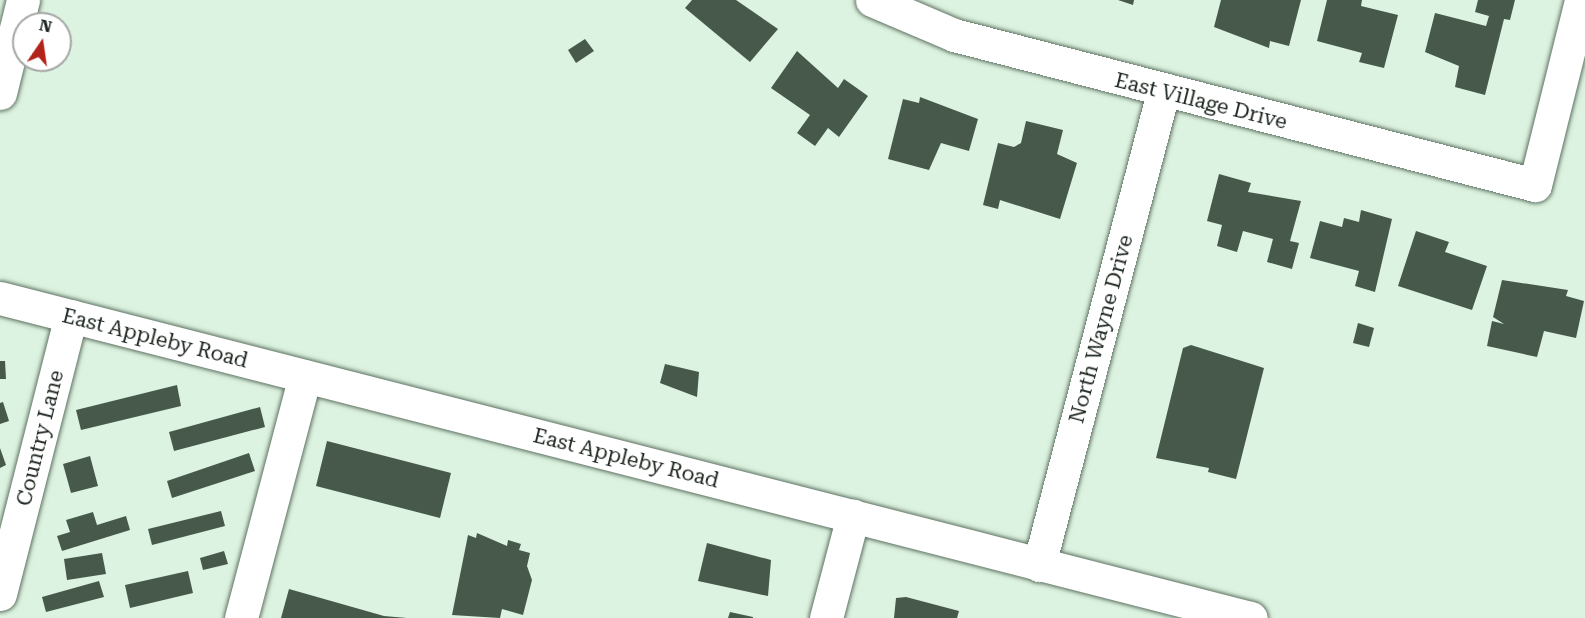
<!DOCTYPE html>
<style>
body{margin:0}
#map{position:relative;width:1585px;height:618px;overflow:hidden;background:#ddf3e1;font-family:"Roboto Serif",serif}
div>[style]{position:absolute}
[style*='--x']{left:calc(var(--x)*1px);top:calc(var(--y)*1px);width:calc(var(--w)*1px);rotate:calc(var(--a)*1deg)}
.building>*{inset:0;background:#46594a}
.roads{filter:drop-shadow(0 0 2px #5e7262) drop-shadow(0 0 2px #5e7262)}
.minor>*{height:33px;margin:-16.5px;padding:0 16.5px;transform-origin:16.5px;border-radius:16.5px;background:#fff}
span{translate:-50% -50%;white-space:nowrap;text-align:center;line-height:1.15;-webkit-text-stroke:6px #fff;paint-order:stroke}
.street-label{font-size:21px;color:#1b241d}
.north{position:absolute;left:12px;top:12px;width:60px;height:60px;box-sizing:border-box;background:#fff;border:2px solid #a4a7a5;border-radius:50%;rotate:13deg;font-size:16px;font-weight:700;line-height:24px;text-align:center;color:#1b241d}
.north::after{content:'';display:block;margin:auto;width:21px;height:27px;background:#b22319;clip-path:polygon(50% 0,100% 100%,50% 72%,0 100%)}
</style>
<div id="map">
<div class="building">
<div style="clip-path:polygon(692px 0,736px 0,778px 29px,750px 62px,685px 8px)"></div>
<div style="clip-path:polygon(1118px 0,1134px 0,1133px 5px)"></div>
<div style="clip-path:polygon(1221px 0,1301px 0,1289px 46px,1270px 41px,1269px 48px,1214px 27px)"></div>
<div style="clip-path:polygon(1327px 0,1362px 0,1361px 6px,1398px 15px,1384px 68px,1359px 62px,1362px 53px,1317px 41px)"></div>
<div style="clip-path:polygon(1478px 0,1515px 0,1510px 20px,1504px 19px,1485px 95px,1455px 87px,1459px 66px,1425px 52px,1435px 13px,1486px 26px,1489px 16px,1475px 12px)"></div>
<div style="clip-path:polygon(585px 39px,594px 51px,576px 63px,568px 50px)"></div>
<div style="clip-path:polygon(797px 51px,838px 88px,844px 79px,868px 96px,839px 137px,828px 128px,815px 146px,797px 133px,810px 115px,771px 88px)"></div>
<div style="clip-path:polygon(920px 97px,978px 119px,969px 151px,941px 143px,929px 170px,888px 159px,903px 99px,919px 103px)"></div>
<div style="clip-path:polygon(1026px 121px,1063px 130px,1057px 154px,1077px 163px,1060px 219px,1000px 200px,998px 209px,983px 205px,998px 143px,1014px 147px,1021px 143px)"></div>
<div style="clip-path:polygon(1219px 174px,1251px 183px,1248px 192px,1301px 201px,1290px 241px,1299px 243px,1292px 269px,1267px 262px,1273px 239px,1243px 231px,1237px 252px,1217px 246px,1222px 225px,1207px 221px)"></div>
<div style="clip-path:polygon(1361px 210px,1392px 219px,1375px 292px,1355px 286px,1359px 271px,1310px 258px,1320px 221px,1342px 227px,1344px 218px,1359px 222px)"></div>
<div style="clip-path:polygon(1416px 231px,1449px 242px,1445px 252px,1487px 266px,1472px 310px,1398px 286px)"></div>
<div style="clip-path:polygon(1502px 280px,1568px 290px,1566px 296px,1584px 301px,1576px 338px,1544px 331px,1537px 357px,1487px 346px,1492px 321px,1504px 324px,1493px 317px)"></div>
<div style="clip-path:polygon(1358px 323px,1374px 328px,1369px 347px,1353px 343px)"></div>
<div style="clip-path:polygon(1191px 345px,1264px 368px,1236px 479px,1208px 472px,1209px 468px,1156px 458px,1183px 348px)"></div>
<div style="clip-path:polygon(0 361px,5px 361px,6px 379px,0 379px)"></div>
<div style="clip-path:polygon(665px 364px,699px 372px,697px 397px,660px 383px)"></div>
<div style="clip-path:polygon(177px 385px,181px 406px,81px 430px,76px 410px)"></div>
<div style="clip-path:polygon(3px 402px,9px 421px,0 424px,0 403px)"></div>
<div style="clip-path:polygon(260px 407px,265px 427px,174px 451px,169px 432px)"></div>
<div style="clip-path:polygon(327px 441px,451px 473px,440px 518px,316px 486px)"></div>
<div style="clip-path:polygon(0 448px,6px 465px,0 468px)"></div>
<div style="clip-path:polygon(249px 453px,255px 471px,172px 498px,167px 481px)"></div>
<div style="clip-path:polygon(90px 456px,98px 486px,71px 493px,63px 464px)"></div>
<div style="clip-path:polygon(221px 511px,225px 526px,152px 545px,148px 529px)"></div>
<div style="clip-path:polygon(93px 512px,97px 525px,126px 516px,130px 530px,62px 551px,57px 536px,70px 532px,66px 520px)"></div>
<div style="clip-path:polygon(477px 533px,507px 546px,508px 540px,521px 544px,519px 550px,530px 553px,527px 566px,532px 580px,523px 615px,502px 609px,500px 618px,452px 615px,468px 535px,476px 538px)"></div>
<div style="clip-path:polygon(707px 543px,771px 560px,768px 596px,698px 581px)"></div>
<div style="clip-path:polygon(224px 551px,228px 564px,203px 570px,200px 558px)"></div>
<div style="clip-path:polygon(102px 553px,106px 574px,67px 580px,64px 559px)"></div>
<div style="clip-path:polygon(188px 571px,193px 593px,130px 608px,125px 585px)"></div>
<div style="clip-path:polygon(99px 581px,104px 597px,46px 612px,42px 597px)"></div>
<div style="clip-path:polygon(289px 589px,384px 616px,407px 618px,281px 618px)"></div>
<div style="clip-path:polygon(906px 597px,959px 611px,957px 618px,894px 618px,896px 598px)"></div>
<div style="clip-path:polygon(730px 612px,753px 617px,753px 618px,728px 618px)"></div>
</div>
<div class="roads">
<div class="minor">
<div style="--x:872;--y:0;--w:89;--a:23.1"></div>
<div style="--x:954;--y:35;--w:600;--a:14.48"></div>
<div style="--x:1535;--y:185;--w:191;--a:-76"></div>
<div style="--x:0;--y:93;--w:96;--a:-76.1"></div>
<div style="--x:0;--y:298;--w:1291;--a:14.35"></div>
<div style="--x:1039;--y:565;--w:489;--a:-75.3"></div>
<div style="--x:0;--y:594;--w:287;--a:-75.7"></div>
<div style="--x:241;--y:618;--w:250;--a:-75.2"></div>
<div style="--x:826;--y:618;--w:106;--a:-75.2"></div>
</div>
</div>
<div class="street-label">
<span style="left:1201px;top:101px;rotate:14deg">East Village Drive</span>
<span style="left:1101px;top:329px;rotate:-75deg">North Wayne Drive</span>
<span style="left:155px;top:338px;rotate:14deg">East Appleby Road</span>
<span style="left:40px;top:438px;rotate:-76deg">Country Lane</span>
<span style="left:626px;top:458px;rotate:14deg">East Appleby Road</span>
</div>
<div class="north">N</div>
</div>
